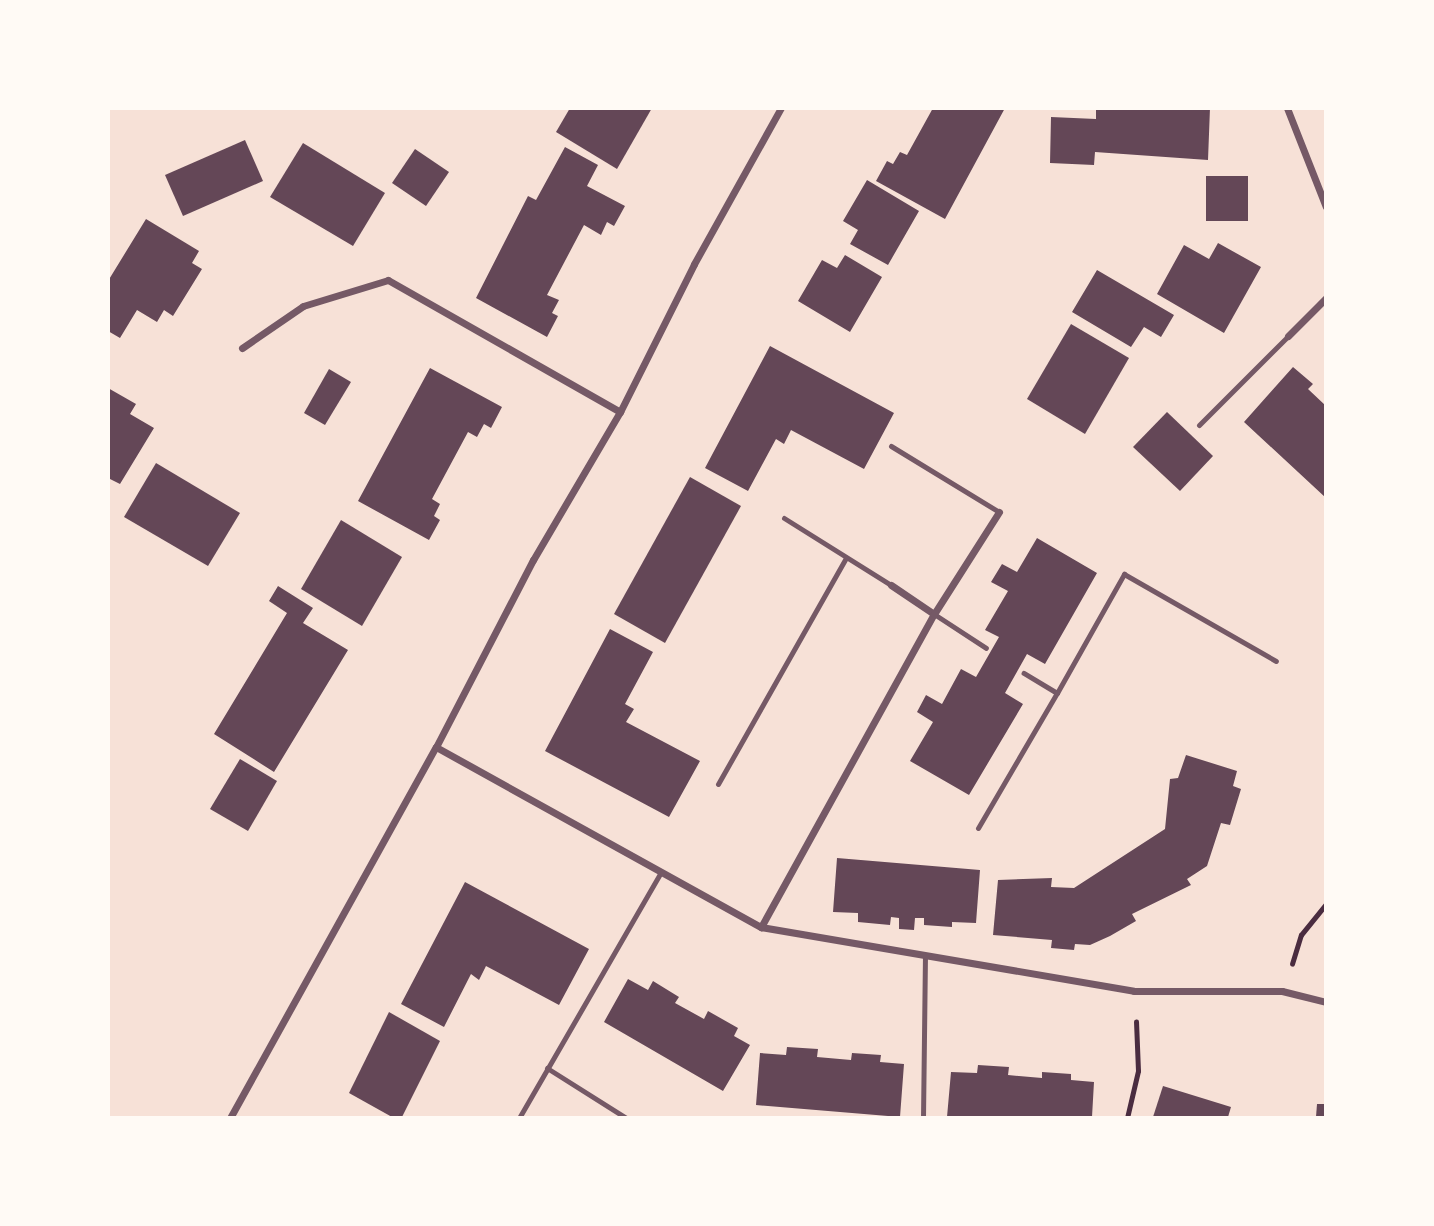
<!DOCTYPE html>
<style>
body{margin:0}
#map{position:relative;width:1434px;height:1226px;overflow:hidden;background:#f7e1d7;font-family:"DejaVu Sans",sans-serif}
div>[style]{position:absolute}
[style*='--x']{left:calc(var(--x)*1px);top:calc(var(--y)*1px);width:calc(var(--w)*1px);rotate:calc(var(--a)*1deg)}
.building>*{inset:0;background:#644757}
.path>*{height:4.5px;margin:-2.25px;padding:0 2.25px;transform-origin:2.25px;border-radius:2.25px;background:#4a2c40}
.service>*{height:5px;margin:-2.5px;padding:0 2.5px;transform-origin:2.5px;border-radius:2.5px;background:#755966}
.minor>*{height:7px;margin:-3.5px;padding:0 3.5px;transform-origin:3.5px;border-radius:3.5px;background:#755966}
span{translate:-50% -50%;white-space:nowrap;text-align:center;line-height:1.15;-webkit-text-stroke:5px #fffaf5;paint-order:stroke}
.frame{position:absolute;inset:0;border:110px solid #fffaf5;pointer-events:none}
</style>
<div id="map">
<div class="building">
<div style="clip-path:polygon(570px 108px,652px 108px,617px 169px,556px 132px)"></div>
<div style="clip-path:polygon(933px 108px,1005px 108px,945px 219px,876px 181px,887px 161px,893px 164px,900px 152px,907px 155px)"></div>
<div style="clip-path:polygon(1096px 108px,1210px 108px,1208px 160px,1095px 152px,1094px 165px,1050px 163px,1051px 117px,1096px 119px)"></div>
<div style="clip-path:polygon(245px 140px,263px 181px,183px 216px,165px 175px)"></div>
<div style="clip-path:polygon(303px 143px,385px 193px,353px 246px,270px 197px)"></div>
<div style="clip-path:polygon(565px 147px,598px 165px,587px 186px,625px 206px,614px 226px,607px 222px,601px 235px,584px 225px,547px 295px,559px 300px,552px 313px,558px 316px,547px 337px,476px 298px,528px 196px,536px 200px)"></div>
<div style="clip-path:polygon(415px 149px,449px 172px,426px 206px,392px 183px)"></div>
<div style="clip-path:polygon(1206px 176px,1248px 176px,1248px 221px,1206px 221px)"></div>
<div style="clip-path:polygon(867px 180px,919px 211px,888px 265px,850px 244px,858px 230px,843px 221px)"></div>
<div style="clip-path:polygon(146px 219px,199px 251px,192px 263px,202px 269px,173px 316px,164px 310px,157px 322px,137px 310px,120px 338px,108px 331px,108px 281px)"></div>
<div style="clip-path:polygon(1218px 243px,1261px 267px,1224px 333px,1157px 294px,1184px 245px,1209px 259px)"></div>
<div style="clip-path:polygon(845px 255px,882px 277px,850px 332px,798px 301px,822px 260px,837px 268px)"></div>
<div style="clip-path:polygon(1097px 270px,1174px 315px,1161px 337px,1144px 327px,1131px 347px,1072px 312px)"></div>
<div style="clip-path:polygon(1071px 324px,1129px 358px,1085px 434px,1027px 399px)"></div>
<div style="clip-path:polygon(770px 346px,894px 413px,864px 469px,791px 430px,784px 444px,776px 439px,748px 491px,705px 468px)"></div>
<div style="clip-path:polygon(1293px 367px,1313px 384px,1308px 389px,1326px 406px,1326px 498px,1244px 422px)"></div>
<div style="clip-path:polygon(430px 368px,502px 407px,491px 428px,484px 424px,477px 437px,468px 432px,432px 499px,440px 504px,434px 516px,440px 520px,429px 540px,358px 501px)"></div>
<div style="clip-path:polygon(329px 369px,351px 382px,325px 425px,304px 413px)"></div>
<div style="clip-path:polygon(108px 388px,136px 404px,130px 414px,154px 428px,120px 484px,108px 478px)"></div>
<div style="clip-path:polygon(1167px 412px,1213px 456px,1180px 491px,1133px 447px)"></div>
<div style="clip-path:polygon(156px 463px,240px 513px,208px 566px,124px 517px)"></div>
<div style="clip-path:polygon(690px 477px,741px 506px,665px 643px,614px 614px)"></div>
<div style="clip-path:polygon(341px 520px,402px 557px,362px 626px,301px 589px)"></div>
<div style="clip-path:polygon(1037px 538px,1097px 573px,1045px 664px,1027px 654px,1005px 693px,1023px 704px,969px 795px,910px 761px,933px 722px,917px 712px,926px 695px,942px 704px,961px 669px,976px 677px,999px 637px,985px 630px,1008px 591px,991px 582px,1002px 564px,1017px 572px)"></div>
<div style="clip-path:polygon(278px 586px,313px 608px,303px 623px,348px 650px,274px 772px,214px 734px,287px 613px,269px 601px)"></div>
<div style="clip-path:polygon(610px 629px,653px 652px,625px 704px,634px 709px,626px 722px,700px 761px,669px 817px,545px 751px)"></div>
<div style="clip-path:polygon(1186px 755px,1237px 771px,1233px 786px,1241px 789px,1230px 825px,1221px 823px,1207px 866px,1187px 879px,1191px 885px,1132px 914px,1136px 921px,1110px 936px,1090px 945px,1075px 944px,1074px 950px,1051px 948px,1052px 940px,993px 935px,998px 880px,1052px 878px,1051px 887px,1074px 888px,1165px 829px,1170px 779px,1178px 778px)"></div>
<div style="clip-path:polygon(240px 759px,277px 781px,248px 831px,210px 809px)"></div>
<div style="clip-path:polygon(837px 858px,980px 870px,976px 923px,952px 922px,952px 927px,924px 925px,924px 918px,915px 918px,914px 930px,899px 929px,899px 918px,891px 917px,890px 925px,858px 922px,858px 913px,833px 912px)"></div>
<div style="clip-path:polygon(465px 882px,589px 949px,559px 1005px,486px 966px,479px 980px,471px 974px,444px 1027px,401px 1004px)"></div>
<div style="clip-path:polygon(628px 979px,648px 990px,653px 981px,679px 997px,675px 1003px,704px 1019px,708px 1011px,738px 1028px,734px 1036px,750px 1045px,723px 1091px,604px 1022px)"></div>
<div style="clip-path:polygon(389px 1012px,440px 1041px,402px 1117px,392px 1117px,349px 1093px)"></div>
<div style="clip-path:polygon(787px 1047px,818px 1049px,817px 1057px,851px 1060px,852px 1053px,881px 1055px,880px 1062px,904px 1064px,900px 1117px,756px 1105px,760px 1053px,786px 1055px)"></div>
<div style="clip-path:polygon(978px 1065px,1009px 1067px,1008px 1075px,1042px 1078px,1042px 1072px,1071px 1074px,1071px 1080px,1094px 1082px,1092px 1117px,947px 1117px,951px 1072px,977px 1073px)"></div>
<div style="clip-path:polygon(1163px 1086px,1231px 1107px,1228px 1117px,1153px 1117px)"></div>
<div style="clip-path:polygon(1317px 1104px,1326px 1104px,1326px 1117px,1316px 1117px)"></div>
</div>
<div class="path">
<div style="--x:1292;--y:964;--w:30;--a:-73"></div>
<div style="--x:1301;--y:935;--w:40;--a:-51"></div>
<div style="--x:1127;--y:1118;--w:48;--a:-76.8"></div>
<div style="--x:1138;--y:1071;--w:49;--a:-92.3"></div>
</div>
<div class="service">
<div style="--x:1199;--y:425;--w:126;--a:-45"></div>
<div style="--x:891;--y:446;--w:127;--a:31.4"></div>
<div style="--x:784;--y:518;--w:126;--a:32.1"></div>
<div style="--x:934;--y:614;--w:62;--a:33.2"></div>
<div style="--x:1057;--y:693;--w:137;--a:-60.6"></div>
<div style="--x:1124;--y:574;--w:175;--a:29.8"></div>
<div style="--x:718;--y:784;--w:260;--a:-60.5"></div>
<div style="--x:978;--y:828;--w:156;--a:-59.7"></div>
<div style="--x:1057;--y:693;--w:39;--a:-149"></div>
<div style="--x:547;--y:1068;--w:93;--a:32.3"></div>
<div style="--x:519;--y:1118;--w:284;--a:-60"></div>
<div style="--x:923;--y:1118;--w:163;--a:-89.3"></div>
</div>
<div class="minor">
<div style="--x:1287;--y:108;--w:106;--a:68.5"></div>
<div style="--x:1288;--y:336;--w:54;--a:-45"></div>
<div style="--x:242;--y:348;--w:74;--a:-34.5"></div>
<div style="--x:303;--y:306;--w:89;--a:-17"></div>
<div style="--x:388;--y:280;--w:267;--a:29.6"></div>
<div style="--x:891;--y:585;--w:52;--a:34"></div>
<div style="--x:436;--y:747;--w:372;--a:29"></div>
<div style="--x:761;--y:927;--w:378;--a:9.7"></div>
<div style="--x:1134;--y:991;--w:148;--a:0"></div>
<div style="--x:1282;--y:991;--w:45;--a:14"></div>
<div style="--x:761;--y:927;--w:358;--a:-61.1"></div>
<div style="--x:934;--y:614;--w:121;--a:-57.5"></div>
<div style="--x:230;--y:1118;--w:424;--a:-61"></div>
<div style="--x:436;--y:747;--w:211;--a:-62.6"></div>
<div style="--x:533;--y:560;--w:172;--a:-59.6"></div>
<div style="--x:620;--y:412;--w:165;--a:-63.4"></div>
<div style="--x:694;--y:264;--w:179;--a:-60.9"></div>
</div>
<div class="frame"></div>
</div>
